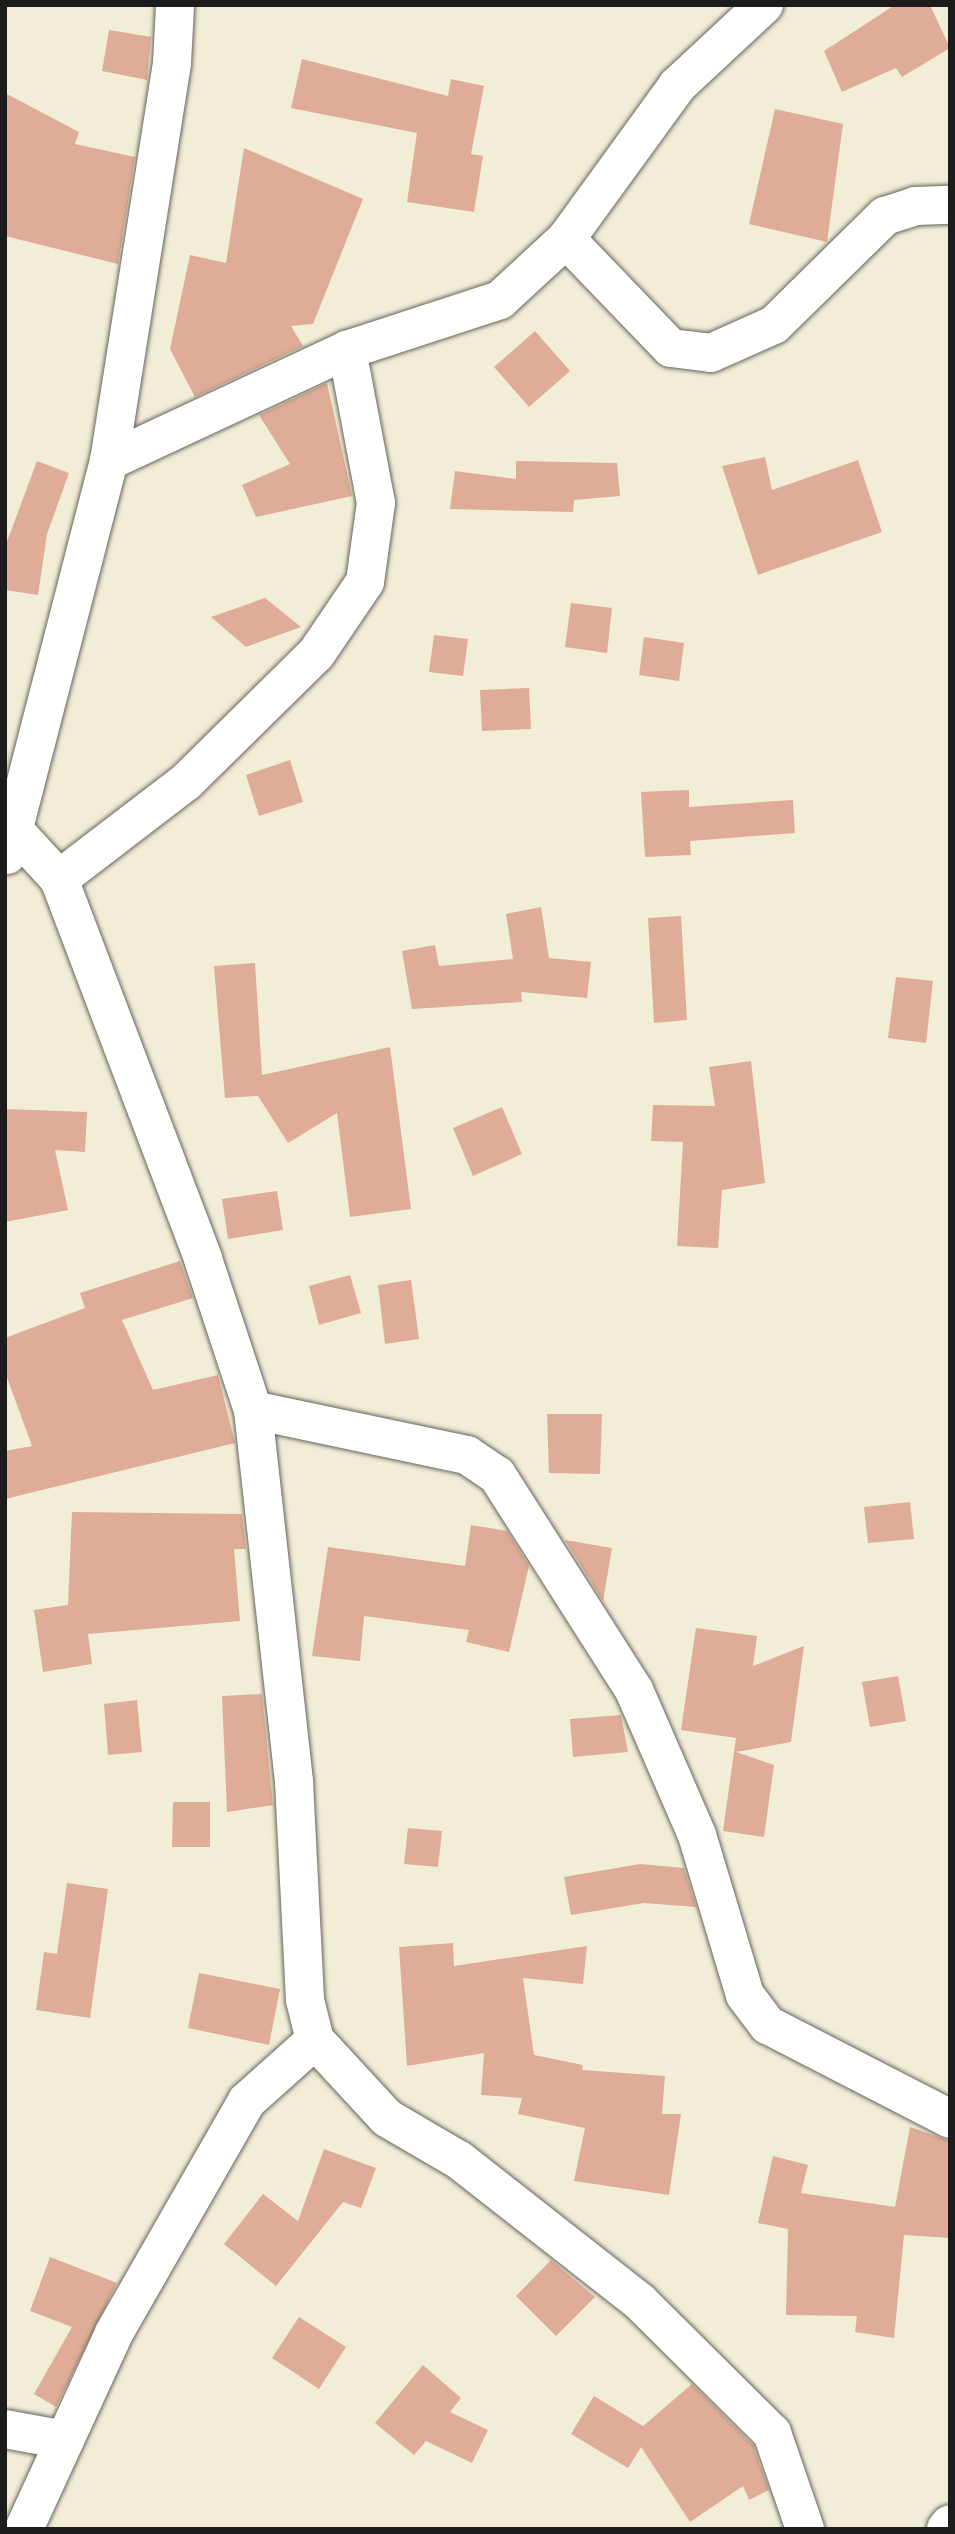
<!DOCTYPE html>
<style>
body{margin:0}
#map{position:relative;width:955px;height:2534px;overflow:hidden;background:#f1edd7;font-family:"Architects Daughter",sans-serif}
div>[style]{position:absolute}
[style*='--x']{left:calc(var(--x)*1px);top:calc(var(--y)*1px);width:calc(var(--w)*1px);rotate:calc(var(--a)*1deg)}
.building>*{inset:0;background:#dfad97}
.roads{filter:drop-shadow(0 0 2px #67655d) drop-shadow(0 0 2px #67655d)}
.street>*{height:38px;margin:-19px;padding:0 19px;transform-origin:19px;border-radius:19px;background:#fff}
span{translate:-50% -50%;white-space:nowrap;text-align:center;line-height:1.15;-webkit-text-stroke:7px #fff;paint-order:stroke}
.frame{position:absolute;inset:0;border:7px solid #1c1c1c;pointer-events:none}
</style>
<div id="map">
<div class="building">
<div style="clip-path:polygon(895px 5px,930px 5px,950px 48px,902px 77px,896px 68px,842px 92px,824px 51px)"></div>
<div style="clip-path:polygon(109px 30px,151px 37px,147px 80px,102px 71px)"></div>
<div style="clip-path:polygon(302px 59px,448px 96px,451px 79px,484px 86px,471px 154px,483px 156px,474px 212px,407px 202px,417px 133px,291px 108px)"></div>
<div style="clip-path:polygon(5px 93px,79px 132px,75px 144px,135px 157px,118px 264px,5px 236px)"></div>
<div style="clip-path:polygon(775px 109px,843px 124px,827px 242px,749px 224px)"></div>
<div style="clip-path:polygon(244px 148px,363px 199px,313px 324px,291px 326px,303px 346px,195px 397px,170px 349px,190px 255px,226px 263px)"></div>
<div style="clip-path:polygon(535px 331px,570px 371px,529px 407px,494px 367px)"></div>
<div style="clip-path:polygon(327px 383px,352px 496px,256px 517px,242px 485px,290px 464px,259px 415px)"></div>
<div style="clip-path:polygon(765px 457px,772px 490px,858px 460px,882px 532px,758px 575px,722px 466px)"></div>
<div style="clip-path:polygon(37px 461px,69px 473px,47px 534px,38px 595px,5px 590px,5px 547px)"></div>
<div style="clip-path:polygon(516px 461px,617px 463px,620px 496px,574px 500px,573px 512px,450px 509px,455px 471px,516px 479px)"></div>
<div style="clip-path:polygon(265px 598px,301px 627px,246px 647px,211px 617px)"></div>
<div style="clip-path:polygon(571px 603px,612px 608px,607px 653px,565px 647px)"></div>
<div style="clip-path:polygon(434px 635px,468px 639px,463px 676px,429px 672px)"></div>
<div style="clip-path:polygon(644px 637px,684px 643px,679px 681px,639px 675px)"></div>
<div style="clip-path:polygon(529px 688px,531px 729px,482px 731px,480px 690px)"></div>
<div style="clip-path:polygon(290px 760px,303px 802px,259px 816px,246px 775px)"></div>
<div style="clip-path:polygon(689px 790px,689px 807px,793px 800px,795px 833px,690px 841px,691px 855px,645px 857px,641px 792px)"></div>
<div style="clip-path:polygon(541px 907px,549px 958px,591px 962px,587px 998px,521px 992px,522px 1002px,412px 1009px,402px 951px,435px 945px,439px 966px,513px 959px,506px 914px)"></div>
<div style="clip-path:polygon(681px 916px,687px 1020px,654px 1023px,648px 918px)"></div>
<div style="clip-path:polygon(255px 963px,262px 1075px,390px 1047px,411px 1209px,350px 1217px,337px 1113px,288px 1143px,258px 1096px,225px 1098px,214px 966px)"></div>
<div style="clip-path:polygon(896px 977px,933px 981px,926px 1043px,888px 1038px)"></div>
<div style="clip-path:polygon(751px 1061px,765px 1183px,722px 1190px,718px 1248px,677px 1246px,683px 1142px,651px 1141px,653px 1105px,715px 1106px,709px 1067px)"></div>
<div style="clip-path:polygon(502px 1107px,522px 1154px,473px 1176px,453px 1128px)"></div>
<div style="clip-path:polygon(5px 1109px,87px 1112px,85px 1152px,55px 1150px,68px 1210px,5px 1222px)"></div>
<div style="clip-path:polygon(277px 1191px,283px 1230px,228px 1239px,222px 1199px)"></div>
<div style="clip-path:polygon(180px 1261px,193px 1298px,122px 1320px,153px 1390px,218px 1375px,235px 1443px,5px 1499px,5px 1451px,32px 1446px,5px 1372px,5px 1338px,85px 1308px,80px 1293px)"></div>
<div style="clip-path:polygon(350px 1275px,361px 1313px,319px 1325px,309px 1286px)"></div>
<div style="clip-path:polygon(411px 1280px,419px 1339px,385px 1344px,378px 1285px)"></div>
<div style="clip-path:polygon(547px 1414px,602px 1414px,600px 1474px,549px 1473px)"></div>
<div style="clip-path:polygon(910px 1502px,914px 1539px,868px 1543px,864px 1507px)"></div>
<div style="clip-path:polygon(72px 1512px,242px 1514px,246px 1549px,234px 1549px,240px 1621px,88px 1634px,92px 1664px,43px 1672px,34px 1610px,68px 1605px)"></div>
<div style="clip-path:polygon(471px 1525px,507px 1531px,529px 1566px,509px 1652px,466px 1642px,469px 1630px,364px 1616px,360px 1661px,312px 1656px,328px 1547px,465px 1566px)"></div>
<div style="clip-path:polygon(565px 1540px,612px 1548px,603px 1601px)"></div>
<div style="clip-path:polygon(696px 1628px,757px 1636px,753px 1666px,804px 1646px,791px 1742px,736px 1752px,774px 1765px,764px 1837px,723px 1831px,736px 1738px,681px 1730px)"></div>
<div style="clip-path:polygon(898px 1676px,906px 1721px,870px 1727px,862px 1682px)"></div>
<div style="clip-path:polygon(262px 1694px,273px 1805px,227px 1812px,222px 1696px)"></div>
<div style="clip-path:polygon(137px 1700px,142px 1752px,108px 1755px,104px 1704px)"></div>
<div style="clip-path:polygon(621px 1715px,628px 1752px,573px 1757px,570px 1719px)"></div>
<div style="clip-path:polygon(173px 1802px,210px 1802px,210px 1847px,172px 1847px)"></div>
<div style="clip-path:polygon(408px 1828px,442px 1831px,438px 1867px,404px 1864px)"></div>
<div style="clip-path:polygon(640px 1864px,684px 1868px,696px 1907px,644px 1903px,571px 1915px,564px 1877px)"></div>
<div style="clip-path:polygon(67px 1883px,108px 1889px,90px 2018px,36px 2010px,44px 1952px,57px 1954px)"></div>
<div style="clip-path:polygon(453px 1943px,454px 1966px,587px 1946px,583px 1984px,523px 1978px,534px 2055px,583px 2065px,582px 2070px,665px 2076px,662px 2114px,681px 2114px,669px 2195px,574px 2181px,585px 2128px,518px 2114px,522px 2098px,481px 2095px,484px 2053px,407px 2066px,399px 1947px)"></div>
<div style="clip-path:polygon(199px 1973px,280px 1989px,269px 2045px,188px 2028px)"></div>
<div style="clip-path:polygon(910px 2127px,950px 2141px,950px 2238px,904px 2235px,894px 2338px,855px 2332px,857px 2316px,786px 2315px,788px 2229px,758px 2223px,773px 2156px,808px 2165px,801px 2193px,895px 2207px)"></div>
<div style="clip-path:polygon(324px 2149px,376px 2168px,361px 2208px,343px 2202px,276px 2286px,224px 2244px,263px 2194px,298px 2221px)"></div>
<div style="clip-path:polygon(50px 2257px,117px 2283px,56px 2407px,34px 2394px,72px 2327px,30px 2311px)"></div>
<div style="clip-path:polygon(551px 2260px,595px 2297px,556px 2336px,516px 2296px)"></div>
<div style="clip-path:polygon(299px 2317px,346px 2347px,319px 2389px,272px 2358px)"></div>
<div style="clip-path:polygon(423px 2365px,461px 2398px,450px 2412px,488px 2430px,472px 2463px,426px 2441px,414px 2455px,375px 2423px)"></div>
<div style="clip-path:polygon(692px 2384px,753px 2445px,769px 2490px,749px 2500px,743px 2486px,690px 2522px,641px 2447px,628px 2468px,571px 2434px,594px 2396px,643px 2426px)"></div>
</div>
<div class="roads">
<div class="street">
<div style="--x:566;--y:239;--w:151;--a:46.1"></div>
<div style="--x:671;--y:348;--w:40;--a:7.1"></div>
<div style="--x:711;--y:353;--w:69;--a:-24"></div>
<div style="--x:774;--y:325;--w:156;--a:-44.5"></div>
<div style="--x:885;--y:216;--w:32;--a:-18"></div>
<div style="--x:915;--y:206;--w:35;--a:-2"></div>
<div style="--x:109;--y:461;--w:263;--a:-25"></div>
<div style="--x:347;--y:350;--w:161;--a:-18.1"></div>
<div style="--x:500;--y:300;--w:90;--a:-42.7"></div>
<div style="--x:566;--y:239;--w:189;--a:-54"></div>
<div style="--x:677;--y:86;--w:119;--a:-43"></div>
<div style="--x:14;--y:830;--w:67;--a:47.4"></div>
<div style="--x:59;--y:879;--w:406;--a:69.2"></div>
<div style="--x:203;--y:1259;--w:159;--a:71.7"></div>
<div style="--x:253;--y:1410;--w:374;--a:83.7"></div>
<div style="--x:294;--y:1782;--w:218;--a:87.1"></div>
<div style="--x:305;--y:2000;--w:41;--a:76"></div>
<div style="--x:315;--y:2040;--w:106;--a:47.3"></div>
<div style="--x:387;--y:2118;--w:83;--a:30.3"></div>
<div style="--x:459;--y:2160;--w:230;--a:38.1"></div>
<div style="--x:640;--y:2302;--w:186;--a:44.8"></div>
<div style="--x:772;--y:2433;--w:102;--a:71"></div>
<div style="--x:7;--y:855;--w:407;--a:-75.5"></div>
<div style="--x:109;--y:461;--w:403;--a:-81"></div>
<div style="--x:172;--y:63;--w:58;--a:-87"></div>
<div style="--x:59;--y:879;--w:160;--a:-37.4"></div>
<div style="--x:186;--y:782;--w:182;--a:-44.6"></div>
<div style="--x:316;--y:654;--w:87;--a:-55.8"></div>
<div style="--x:365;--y:582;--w:80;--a:-82.1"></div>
<div style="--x:376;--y:503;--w:156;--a:-100.7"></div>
<div style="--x:253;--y:1410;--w:219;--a:11.9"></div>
<div style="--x:467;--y:1455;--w:36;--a:34"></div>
<div style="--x:497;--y:1475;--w:255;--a:57.5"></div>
<div style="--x:634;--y:1690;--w:158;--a:66.5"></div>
<div style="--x:697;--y:1835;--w:167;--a:73.3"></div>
<div style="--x:745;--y:1995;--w:38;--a:53"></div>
<div style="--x:768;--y:2025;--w:205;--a:27.3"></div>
<div style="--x:5;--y:2429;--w:61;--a:10.4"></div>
<div style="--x:24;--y:2529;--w:216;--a:-65.3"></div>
<div style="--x:114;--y:2333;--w:267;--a:-60.2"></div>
<div style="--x:247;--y:2101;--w:91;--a:-41.9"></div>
<div style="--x:946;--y:2529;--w:6;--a:-51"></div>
</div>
</div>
<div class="frame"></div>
</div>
